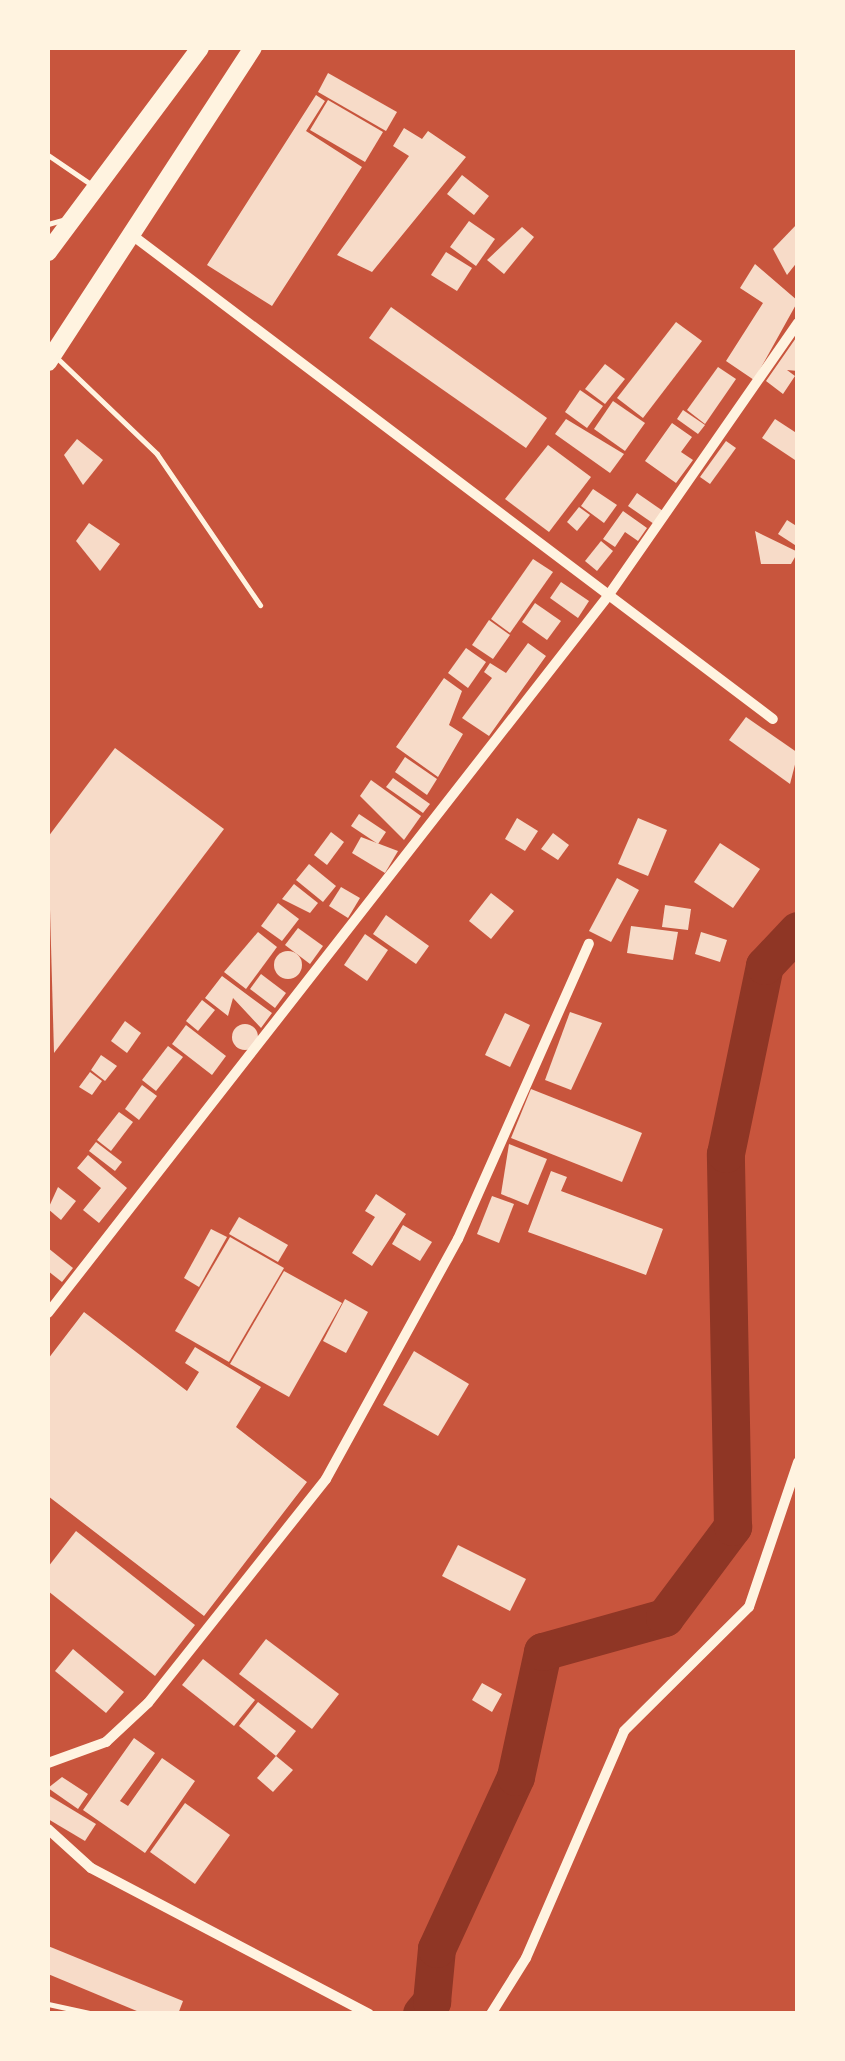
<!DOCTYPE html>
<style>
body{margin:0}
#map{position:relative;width:845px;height:2061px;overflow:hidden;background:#c8553d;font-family:Jost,sans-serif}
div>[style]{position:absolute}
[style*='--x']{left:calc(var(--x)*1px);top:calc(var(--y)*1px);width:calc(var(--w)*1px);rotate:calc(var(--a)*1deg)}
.river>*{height:38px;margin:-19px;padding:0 19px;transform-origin:19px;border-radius:19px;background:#8f3625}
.building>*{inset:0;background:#f7dbc8}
.round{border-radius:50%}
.service>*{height:5px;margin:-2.5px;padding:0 2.5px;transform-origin:2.5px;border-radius:2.5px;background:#fff3e0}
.minor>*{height:10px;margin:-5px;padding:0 5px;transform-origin:5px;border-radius:5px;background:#fff3e0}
.trunk>*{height:18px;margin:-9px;padding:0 9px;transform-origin:9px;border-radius:9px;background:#fff3e0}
span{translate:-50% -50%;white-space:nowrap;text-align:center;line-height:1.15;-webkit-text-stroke:9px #fff3e0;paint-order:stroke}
.frame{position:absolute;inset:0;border:50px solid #fff3e0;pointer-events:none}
</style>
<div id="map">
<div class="river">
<div style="--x:422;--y:2014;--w:16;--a:-50"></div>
<div style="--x:432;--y:2002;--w:53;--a:-84.6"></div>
<div style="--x:437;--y:1949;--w:189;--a:-65.3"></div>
<div style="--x:516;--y:1777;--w:128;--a:-77.8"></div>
<div style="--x:543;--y:1652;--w:127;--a:-15.6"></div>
<div style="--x:665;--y:1618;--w:114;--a:-53.2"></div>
<div style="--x:733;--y:1527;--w:373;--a:-91.1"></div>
<div style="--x:726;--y:1154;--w:192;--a:-78.3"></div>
<div style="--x:765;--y:966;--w:48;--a:-46.7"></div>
</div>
<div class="building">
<div style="clip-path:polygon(328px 73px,397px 112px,386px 131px,318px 92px)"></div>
<div style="clip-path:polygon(316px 95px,325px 101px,306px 131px,362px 167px,272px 306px,207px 265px)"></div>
<div style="clip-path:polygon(328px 100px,383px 132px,365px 162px,310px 130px)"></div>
<div style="clip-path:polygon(404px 128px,422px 139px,428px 131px,466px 157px,372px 272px,337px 255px,409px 156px,393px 146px)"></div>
<div style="clip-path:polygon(462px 175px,489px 196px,474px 215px,447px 194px)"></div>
<div style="clip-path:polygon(469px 221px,495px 239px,476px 266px,450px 247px)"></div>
<div style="clip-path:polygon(798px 223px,798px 261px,787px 275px,773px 249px)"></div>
<div style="clip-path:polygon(522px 227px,534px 237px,504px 274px,487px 260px)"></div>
<div style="clip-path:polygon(446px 252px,472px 268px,457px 291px,431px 275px)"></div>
<div style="clip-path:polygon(755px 264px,798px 301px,754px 380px,726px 361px,763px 303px,740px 288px)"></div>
<div style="clip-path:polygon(391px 307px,547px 418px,526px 448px,369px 338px)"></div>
<div style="clip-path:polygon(676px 322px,702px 341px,643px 418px,617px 398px)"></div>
<div style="clip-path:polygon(798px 335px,798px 371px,787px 370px,795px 376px,783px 394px,766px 381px)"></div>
<div style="clip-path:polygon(605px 364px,625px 379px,605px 404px,585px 389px)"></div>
<div style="clip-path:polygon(718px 367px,736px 379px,705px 424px,687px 410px)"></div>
<div style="clip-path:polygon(580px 390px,603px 406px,587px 428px,565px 412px)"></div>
<div style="clip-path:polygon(613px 401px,645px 423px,625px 451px,594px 429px)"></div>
<div style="clip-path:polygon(683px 410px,705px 425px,698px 434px,677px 419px)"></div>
<div style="clip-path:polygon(566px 419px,624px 454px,610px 473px,555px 434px)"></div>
<div style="clip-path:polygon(775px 419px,798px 434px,798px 462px,762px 438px)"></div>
<div style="clip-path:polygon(672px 423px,692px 437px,681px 452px,693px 460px,676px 483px,645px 461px)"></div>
<div style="clip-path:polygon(77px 439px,103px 460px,83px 485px,64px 455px)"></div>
<div style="clip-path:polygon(726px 441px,736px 448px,710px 484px,700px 477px)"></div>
<div style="clip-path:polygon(548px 445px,591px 477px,549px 532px,505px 499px)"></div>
<div style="clip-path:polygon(593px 489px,617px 505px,604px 523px,581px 506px)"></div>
<div style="clip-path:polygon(637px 493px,663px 511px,654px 524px,628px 506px)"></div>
<div style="clip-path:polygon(579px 507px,590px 515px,577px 531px,567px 522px)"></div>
<div style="clip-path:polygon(623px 511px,647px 528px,638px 541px,625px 532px,615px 547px,603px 539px)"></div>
<div style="clip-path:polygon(787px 520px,798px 527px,798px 547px,778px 534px)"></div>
<div style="clip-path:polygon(89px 523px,120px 544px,100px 571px,76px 541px)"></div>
<div style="clip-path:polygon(755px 531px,798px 552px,791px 564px,761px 564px)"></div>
<div style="clip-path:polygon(601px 541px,613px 551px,597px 571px,585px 561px)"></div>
<div style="clip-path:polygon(533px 559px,553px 572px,510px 633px,491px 619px)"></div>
<div style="clip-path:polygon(561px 582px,589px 601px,578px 618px,550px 598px)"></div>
<div style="clip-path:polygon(535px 603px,561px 621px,547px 640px,522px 622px)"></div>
<div style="clip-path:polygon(489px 620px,510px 635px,493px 659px,472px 645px)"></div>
<div style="clip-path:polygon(528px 643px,546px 656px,489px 736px,462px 718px,492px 678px,484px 672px,490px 663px,506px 673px)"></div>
<div style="clip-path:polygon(466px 648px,486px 662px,468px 688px,448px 673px)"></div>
<div style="clip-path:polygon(444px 678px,462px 691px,449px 725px,463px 734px,438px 777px,396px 747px)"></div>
<div style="clip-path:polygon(746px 717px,798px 753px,790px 784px,729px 740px)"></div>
<div style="clip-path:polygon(115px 748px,224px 829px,54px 1053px,48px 837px)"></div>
<div style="clip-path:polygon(405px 757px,437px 779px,427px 795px,395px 772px)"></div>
<div style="clip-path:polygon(393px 778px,430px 804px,423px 813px,386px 787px)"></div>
<div style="clip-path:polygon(371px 780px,421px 816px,404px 840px,360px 796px)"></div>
<div style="clip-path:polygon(359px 814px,386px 832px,378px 844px,351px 826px)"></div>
<div style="clip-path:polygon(517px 818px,538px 831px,525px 851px,505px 839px)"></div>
<div style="clip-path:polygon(638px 818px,667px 830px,648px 876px,618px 864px)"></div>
<div style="clip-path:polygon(331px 832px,344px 842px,327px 865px,314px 855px)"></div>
<div style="clip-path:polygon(553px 833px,569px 845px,558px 860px,541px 849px)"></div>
<div style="clip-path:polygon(361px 837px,398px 851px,385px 873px,352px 853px)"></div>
<div style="clip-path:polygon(720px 843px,760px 869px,733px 908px,694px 882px)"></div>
<div style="clip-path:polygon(309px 864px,336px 886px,323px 902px,296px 880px)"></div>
<div style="clip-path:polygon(617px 878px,639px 890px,611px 942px,589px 931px)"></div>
<div style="clip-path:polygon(294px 884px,318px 903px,310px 913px,282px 899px)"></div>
<div style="clip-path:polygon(341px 887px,360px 898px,348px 918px,329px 906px)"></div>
<div style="clip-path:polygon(491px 893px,514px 911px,491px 939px,469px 921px)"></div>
<div style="clip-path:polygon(278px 903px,299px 919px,282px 941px,261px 926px)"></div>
<div style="clip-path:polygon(665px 905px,691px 909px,688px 930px,662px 927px)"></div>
<div style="clip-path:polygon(386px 915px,429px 946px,416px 964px,373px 934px)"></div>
<div style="clip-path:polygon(631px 926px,678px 932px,673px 960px,627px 953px)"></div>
<div style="clip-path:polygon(298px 928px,323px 946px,310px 964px,285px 945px)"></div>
<div style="clip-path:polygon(258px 932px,277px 947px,246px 989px,224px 972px)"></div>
<div style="clip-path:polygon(701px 932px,727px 940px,720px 962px,695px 954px)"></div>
<div style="clip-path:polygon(365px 934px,388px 950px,367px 981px,344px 965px)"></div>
<div class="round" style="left:274px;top:951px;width:28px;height:28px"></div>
<div style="clip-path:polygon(261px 974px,286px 993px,275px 1008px,250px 989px)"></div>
<div style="clip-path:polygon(222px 976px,272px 1013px,261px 1028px,233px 998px,228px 1016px,205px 998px)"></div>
<div style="clip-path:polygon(202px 1000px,215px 1010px,198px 1031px,186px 1021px)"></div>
<div style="clip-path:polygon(570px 1012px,602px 1023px,571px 1090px,545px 1080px)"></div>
<div style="clip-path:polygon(505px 1013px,530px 1025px,510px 1067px,485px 1055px)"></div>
<div style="clip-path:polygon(125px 1021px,141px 1033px,127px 1053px,111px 1041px)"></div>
<div class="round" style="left:232px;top:1024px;width:26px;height:26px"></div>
<div style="clip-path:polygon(186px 1025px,226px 1056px,212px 1075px,172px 1044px)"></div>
<div style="clip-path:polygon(168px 1046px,183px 1057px,156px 1091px,142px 1080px)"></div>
<div style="clip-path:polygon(101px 1055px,117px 1066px,105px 1081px,91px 1070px)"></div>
<div style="clip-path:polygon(90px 1072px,102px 1081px,92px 1095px,79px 1087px)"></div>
<div style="clip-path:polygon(142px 1085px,157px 1096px,139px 1120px,125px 1109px)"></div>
<div style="clip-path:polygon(531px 1089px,642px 1133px,622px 1182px,511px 1138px)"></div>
<div style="clip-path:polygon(119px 1112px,133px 1122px,111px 1151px,97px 1140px)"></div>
<div style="clip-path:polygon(96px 1142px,122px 1162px,115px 1171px,89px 1151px)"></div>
<div style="clip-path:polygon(509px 1144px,547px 1159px,528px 1205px,501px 1194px)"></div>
<div style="clip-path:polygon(88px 1155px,127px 1188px,99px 1223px,83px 1210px,101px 1188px,77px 1168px)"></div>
<div style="clip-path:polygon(551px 1171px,567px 1177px,561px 1191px,663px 1229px,646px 1275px,528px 1232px)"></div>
<div style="clip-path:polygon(58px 1187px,76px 1201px,61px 1220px,48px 1209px)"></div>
<div style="clip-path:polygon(376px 1194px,406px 1214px,372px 1266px,352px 1253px,375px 1217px,365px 1211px)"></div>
<div style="clip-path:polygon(492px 1196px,514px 1204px,499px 1243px,477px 1234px)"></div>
<div style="clip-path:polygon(239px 1217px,288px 1245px,278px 1262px,229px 1234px)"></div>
<div style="clip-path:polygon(403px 1225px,432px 1242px,420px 1261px,392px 1244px)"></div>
<div style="clip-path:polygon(211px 1229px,227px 1237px,199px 1287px,184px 1278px)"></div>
<div style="clip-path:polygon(230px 1237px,284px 1268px,229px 1362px,175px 1331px)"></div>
<div style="clip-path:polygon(48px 1248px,73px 1268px,62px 1282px,48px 1271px)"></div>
<div style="clip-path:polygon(284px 1271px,342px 1303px,289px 1397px,230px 1364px)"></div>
<div style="clip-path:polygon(345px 1299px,368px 1312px,346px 1353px,323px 1341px)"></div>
<div style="clip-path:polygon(84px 1312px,187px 1391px,199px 1372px,185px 1363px,195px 1347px,261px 1387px,236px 1427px,307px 1482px,204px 1616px,48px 1496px,48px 1359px)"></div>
<div style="clip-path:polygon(414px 1351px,469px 1384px,438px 1436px,383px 1405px)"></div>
<div style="clip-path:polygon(76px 1531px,195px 1625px,155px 1676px,48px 1591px,48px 1567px)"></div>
<div style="clip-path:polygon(458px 1545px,526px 1579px,510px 1611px,442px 1576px)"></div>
<div style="clip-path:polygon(266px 1639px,339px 1694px,312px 1729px,239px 1674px)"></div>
<div style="clip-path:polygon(73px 1649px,124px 1692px,106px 1713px,55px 1671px)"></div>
<div style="clip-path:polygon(203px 1659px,255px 1700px,234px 1726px,182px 1685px)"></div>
<div style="clip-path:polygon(482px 1683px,502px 1694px,492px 1712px,472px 1700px)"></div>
<div style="clip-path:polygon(258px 1702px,296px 1731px,276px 1756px,239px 1726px)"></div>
<div style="clip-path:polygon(134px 1738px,155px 1753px,120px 1801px,128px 1806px,162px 1758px,195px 1781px,145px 1853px,83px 1810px)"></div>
<div style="clip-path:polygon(276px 1756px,293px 1770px,273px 1792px,257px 1778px)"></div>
<div style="clip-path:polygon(62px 1777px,88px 1794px,78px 1809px,48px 1788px)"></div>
<div style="clip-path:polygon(48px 1795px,96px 1824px,85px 1841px,48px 1819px)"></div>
<div style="clip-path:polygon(185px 1803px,230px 1835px,195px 1884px,150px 1852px)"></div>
<div style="clip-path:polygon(48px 1946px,183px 2001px,178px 2014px,144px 2014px,48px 1974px)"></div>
</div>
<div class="service">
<div style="--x:48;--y:155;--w:53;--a:34.3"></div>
<div style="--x:48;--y:224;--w:18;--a:-16"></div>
<div style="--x:56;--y:357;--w:140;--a:43.8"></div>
<div style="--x:157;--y:454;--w:183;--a:55.7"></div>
<div style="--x:48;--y:2004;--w:47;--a:12.3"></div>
</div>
<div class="minor">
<div style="--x:132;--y:235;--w:803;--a:37.06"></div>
<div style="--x:48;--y:1313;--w:910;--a:-52.01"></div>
<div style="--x:608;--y:596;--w:333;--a:-55.2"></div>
<div style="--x:48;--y:1763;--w:62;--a:-19.9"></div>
<div style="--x:106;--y:1742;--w:57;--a:-42.9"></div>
<div style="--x:148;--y:1703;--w:286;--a:-51.5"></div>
<div style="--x:326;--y:1479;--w:274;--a:-61.2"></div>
<div style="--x:458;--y:1239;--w:323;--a:-66.1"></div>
<div style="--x:48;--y:1829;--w:58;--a:42.2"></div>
<div style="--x:91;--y:1868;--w:314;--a:27.7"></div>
<div style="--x:491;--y:2014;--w:66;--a:-58"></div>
<div style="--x:526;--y:1958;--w:247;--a:-66.6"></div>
<div style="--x:624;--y:1731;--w:176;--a:-44.8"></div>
<div style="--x:749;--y:1607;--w:153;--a:-71.3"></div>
</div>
<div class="trunk">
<div style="--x:48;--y:252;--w:254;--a:-53.3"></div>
<div style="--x:48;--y:362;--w:375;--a:-56.9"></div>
</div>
<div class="frame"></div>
</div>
